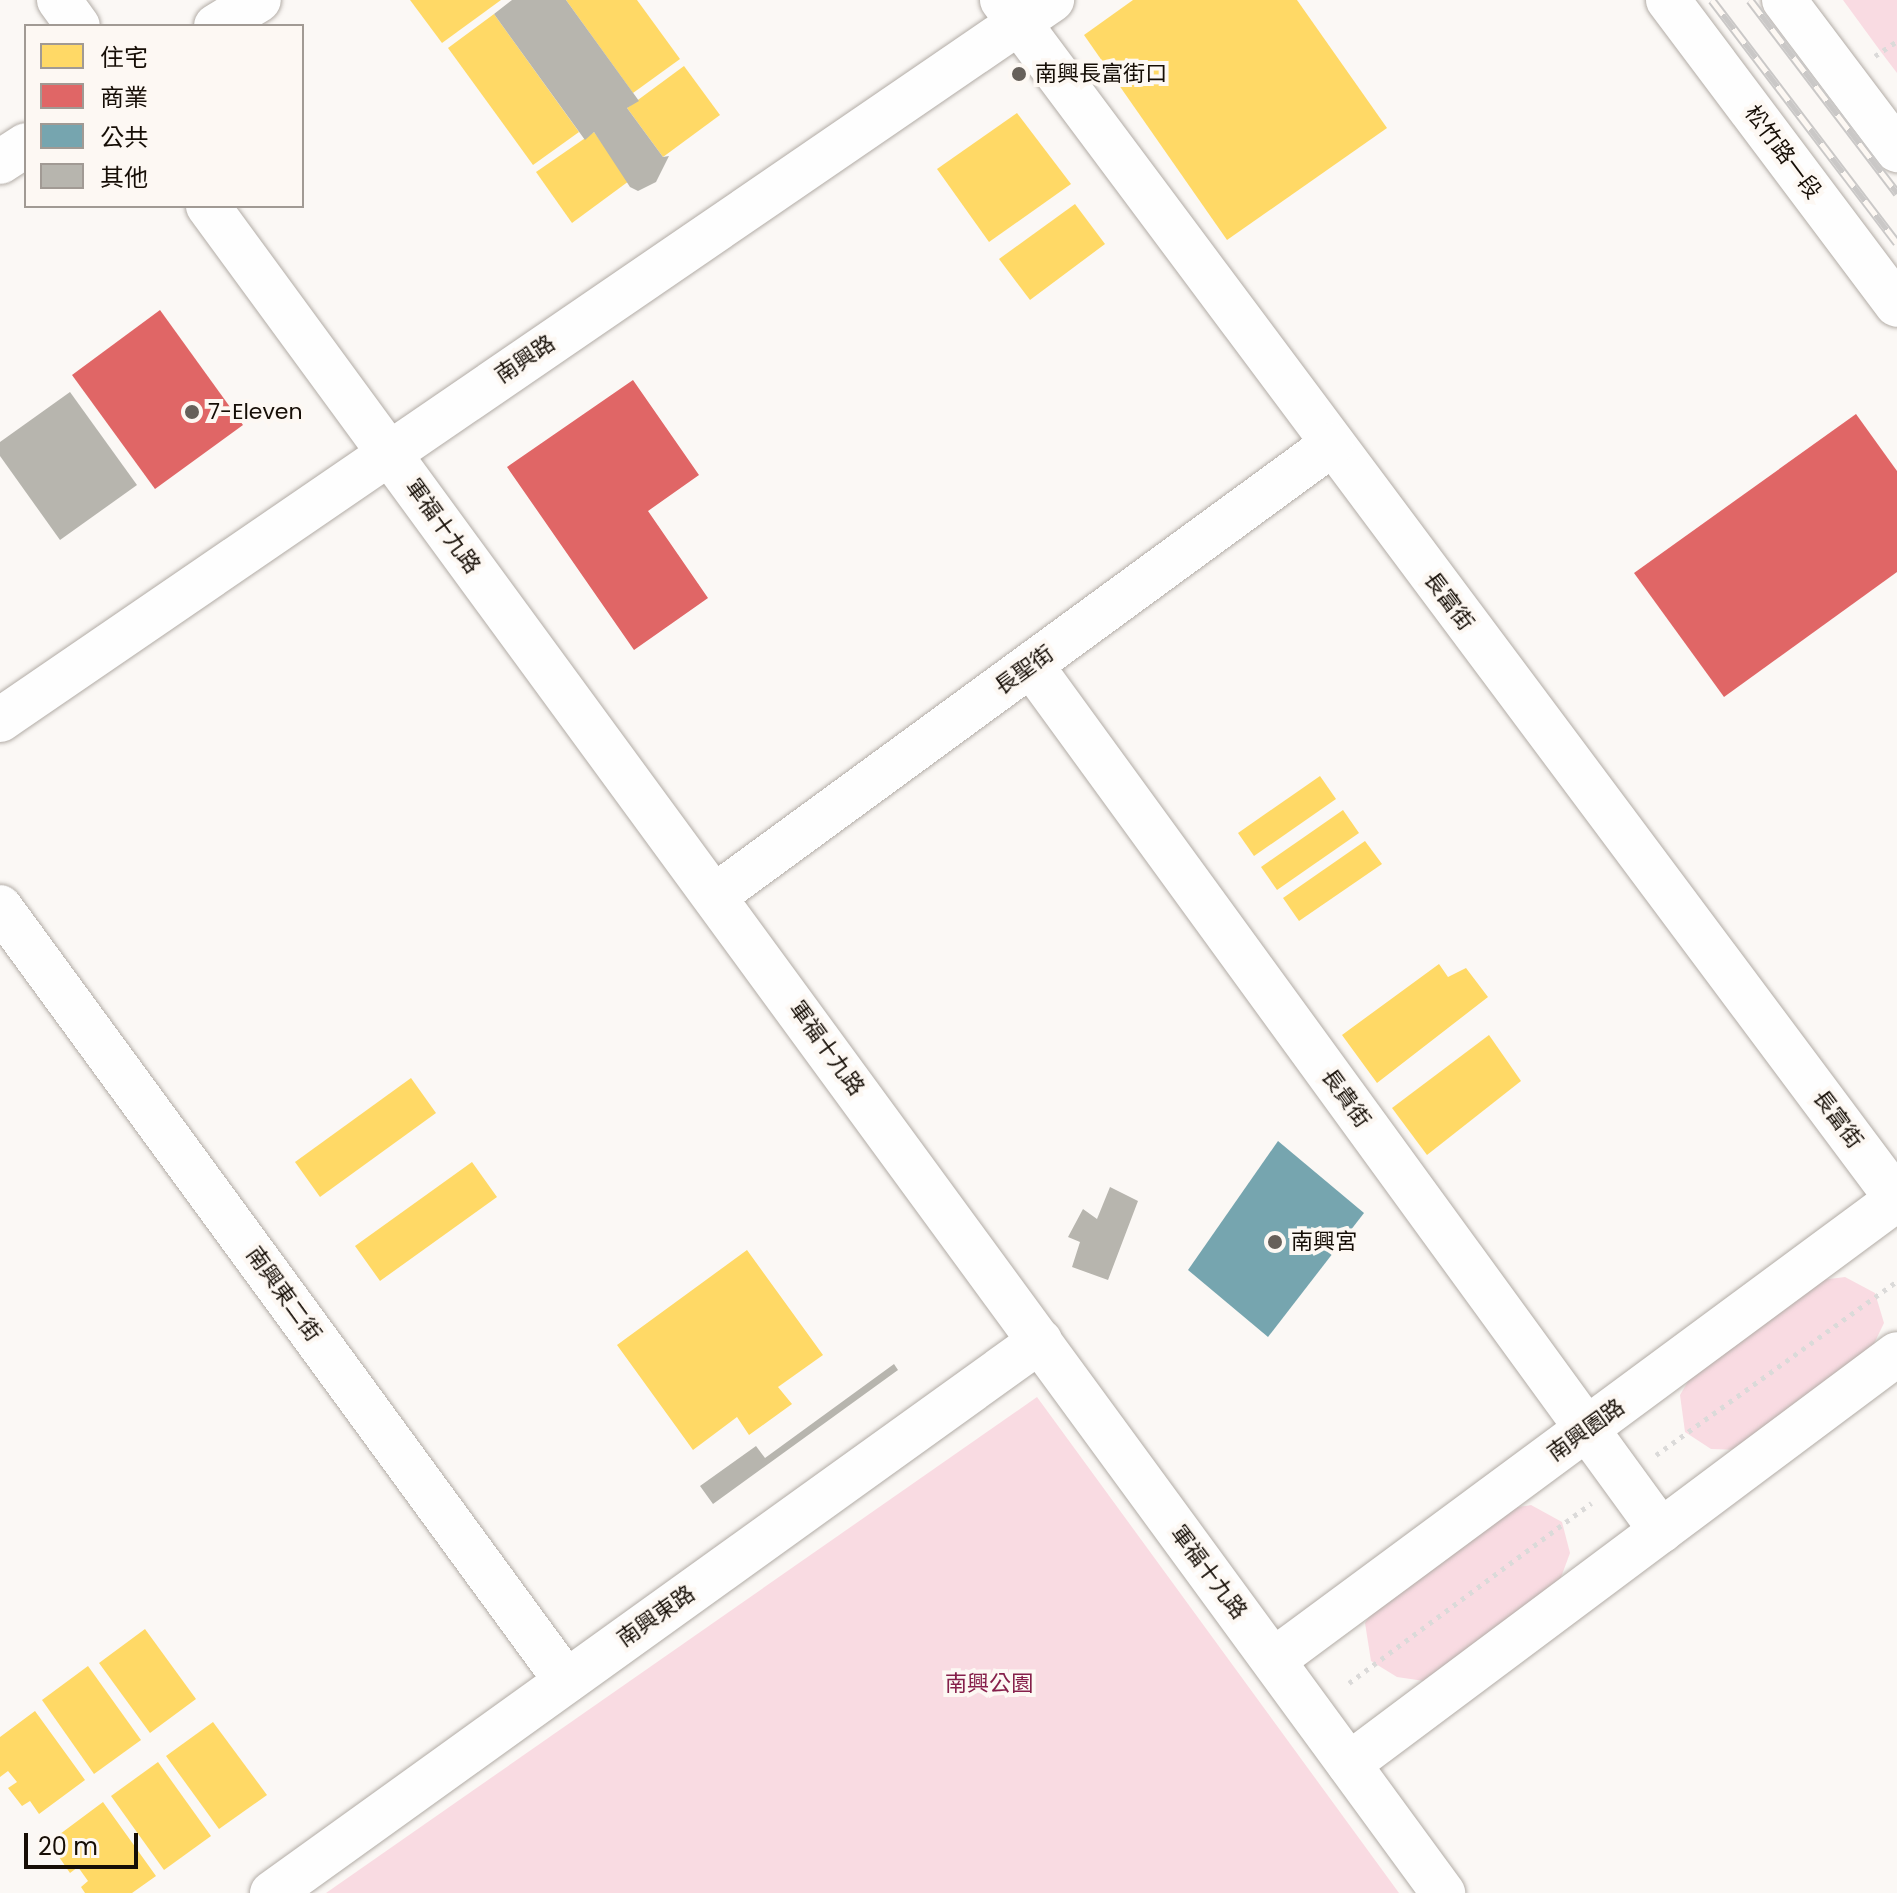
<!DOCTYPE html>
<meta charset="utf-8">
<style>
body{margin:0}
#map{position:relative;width:1897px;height:1893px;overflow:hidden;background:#fbf8f5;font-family:Poppins,"Noto Sans TC",sans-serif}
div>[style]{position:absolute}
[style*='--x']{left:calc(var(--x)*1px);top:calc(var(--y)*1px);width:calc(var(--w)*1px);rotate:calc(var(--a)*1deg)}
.green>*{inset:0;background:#f9dbe2}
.homes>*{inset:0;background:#ffd966}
.shops>*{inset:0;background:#e06666}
.public>*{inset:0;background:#76a5af}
.building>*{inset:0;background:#b7b5ae}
.path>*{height:5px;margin-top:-2.5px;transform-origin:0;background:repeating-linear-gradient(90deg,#dbdad9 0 4px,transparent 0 10px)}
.roads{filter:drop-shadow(0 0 2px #b2aca6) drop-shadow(0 0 2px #b2aca6)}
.minor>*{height:44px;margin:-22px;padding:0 22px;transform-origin:22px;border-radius:22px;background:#fefefe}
.tertiary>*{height:44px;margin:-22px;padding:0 22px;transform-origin:22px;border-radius:22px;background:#fefefe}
.rail>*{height:9px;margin-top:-4.5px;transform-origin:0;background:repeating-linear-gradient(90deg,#fdf8f3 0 18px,#cac8c7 0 36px);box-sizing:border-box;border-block:2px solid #cac8c7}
.dots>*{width:22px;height:22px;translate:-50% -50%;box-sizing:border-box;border:4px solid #fdf8f3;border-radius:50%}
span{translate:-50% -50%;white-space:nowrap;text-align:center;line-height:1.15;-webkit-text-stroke:8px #fdf8f3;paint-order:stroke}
.poi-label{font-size:22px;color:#160e06}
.left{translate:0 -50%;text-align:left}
.street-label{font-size:22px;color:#160e06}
.park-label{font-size:22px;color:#851f4a}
.legend{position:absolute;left:24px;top:24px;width:280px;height:184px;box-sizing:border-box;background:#fdf8f3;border:2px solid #a19a94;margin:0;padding:10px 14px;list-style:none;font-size:24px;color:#160e06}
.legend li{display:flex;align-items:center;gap:16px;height:40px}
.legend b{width:40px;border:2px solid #a19a94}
.scale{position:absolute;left:24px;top:1833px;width:114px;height:36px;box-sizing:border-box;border:4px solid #160e06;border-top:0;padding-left:10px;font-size:24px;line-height:28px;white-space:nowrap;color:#160e06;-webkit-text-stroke:6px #fdf8f3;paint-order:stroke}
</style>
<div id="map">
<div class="green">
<div style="clip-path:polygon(1843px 0,1897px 0,1897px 73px,1881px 52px)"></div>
<div style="clip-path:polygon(1845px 1277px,1875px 1293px,1884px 1323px,1870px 1352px,1740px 1450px,1711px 1449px,1685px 1432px,1680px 1395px,1693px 1373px,1821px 1280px)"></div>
<div style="clip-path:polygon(1037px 1397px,1399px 1893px,326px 1893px)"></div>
<div style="clip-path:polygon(1531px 1505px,1562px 1522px,1570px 1553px,1560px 1580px,1424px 1681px,1397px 1677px,1371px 1661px,1365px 1623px,1379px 1601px,1507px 1509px)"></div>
</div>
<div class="homes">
<div style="clip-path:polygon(410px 0,501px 0,442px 43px)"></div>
<div style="clip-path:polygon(566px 0,637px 0,680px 59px,633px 93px)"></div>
<div style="clip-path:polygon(1133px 0,1297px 0,1387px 128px,1227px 240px,1084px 35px)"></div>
<div style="clip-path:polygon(494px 14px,579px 132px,533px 165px,448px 48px)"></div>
<div style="clip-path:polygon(684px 66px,720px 115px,663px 157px,627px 108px)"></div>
<div style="clip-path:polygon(1017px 113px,1071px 184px,989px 242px,937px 169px)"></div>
<div style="clip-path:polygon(594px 132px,629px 181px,572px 223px,536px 172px)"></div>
<div style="clip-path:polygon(1075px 204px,1105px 244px,1030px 300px,999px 259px)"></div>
<div style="clip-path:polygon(1320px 776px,1336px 799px,1254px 856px,1238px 833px)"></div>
<div style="clip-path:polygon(1343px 810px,1359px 833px,1277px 890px,1261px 867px)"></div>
<div style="clip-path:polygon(1365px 841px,1382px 864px,1299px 921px,1283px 898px)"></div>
<div style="clip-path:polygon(1439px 964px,1448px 977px,1466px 968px,1488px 997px,1377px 1083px,1342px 1035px)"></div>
<div style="clip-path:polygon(1489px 1035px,1521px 1081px,1427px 1155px,1392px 1108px)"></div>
<div style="clip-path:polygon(411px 1078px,436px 1113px,320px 1197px,295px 1162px)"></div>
<div style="clip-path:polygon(472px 1162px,497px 1197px,380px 1281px,355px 1246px)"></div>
<div style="clip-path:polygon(747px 1250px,823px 1355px,778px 1387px,792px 1404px,749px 1435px,737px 1417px,693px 1450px,617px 1345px)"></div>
<div style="clip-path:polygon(145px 1629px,196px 1699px,150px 1733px,99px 1663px)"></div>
<div style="clip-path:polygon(88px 1666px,141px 1740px,94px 1774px,42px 1700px)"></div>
<div style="clip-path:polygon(35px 1711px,85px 1780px,39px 1814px,30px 1801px,22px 1806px,8px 1788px,17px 1782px,8px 1771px,0 1777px,0 1737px)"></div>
<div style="clip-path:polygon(213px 1722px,267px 1795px,219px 1829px,166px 1756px)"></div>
<div style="clip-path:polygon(158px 1762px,211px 1836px,164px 1870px,111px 1796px)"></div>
<div style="clip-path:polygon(103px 1802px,156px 1876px,132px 1893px,85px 1893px,81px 1887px,88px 1881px,78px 1867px,70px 1873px,57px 1854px,65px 1849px,56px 1837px)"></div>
</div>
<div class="shops">
<div style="clip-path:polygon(160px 310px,243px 425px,155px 489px,72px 375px)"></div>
<div style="clip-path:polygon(633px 380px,699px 475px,648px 511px,708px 598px,634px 650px,507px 467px)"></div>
<div style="clip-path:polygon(1856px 414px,1897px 471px,1897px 572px,1724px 697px,1634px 573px)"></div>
</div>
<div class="public">
<div style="clip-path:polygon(1278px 1141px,1364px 1213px,1268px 1337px,1188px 1270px)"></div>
</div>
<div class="building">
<div style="clip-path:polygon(512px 0,566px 0,639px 101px,627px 108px,663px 157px,669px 156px,656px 182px,638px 191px,630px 187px,594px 132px,585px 140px,494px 14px)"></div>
<div style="clip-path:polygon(70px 392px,137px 485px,60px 540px,0 456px,0 442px)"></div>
<div style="clip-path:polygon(1110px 1187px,1138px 1201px,1108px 1280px,1072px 1267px,1080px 1242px,1068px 1237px,1083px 1209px,1097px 1219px)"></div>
<div style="clip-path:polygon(894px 1364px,898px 1370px,713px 1504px,700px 1486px,756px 1446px,765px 1458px)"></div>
</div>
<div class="path">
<div style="--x:1875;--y:56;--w:27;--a:-34"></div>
<div style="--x:1656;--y:1455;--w:297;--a:-35.8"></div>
<div style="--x:1349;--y:1683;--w:302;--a:-36.6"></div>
</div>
<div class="roads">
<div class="minor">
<div style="--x:1002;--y:0;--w:1496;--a:53.26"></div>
<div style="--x:216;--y:26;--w:50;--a:-31.2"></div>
<div style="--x:0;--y:162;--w:31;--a:-33"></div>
<div style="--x:1031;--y:665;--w:1071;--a:53.96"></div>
<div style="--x:716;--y:895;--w:762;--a:-36.19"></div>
<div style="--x:0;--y:907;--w:959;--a:53.82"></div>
<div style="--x:1275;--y:1659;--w:774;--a:-36.48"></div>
<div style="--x:1349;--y:1764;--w:684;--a:-36.8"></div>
<div style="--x:272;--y:1893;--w:946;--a:-35.71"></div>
</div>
<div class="tertiary">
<div style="--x:59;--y:0;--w:32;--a:54"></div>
<div style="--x:1668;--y:0;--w:381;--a:53.1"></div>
<div style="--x:1784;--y:0;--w:188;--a:53"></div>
<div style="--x:208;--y:206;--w:2091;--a:53.79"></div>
<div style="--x:0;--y:720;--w:1275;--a:-34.39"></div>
</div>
</div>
<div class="rail">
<div style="--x:1712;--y:0;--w:305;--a:52.7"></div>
<div style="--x:1750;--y:0;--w:243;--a:52.7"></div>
</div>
<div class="dots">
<div style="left:1019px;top:74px;background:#66605a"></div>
<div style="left:192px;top:412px;background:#66605a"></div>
<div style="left:1275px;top:1242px;background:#66605a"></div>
</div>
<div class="poi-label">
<span class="left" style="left:1035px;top:74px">南興長富街口</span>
<span class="left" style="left:208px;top:412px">7-Eleven</span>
<span class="left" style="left:1291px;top:1242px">南興宮</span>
</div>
<div class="street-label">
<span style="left:1783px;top:152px;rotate:53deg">松竹路一段</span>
<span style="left:525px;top:359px;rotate:-34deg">南興路</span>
<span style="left:443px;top:526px;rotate:54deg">軍福十九路</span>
<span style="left:1449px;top:601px;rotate:53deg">長富街</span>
<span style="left:1024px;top:670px;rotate:-36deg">長聖街</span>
<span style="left:827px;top:1048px;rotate:54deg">軍福十九路</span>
<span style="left:1346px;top:1098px;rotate:54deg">長貴街</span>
<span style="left:1838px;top:1119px;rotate:53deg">長富街</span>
<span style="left:284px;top:1294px;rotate:54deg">南興東二街</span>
<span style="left:1586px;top:1430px;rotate:-36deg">南興園路</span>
<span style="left:1209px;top:1572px;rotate:53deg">軍福十九路</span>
<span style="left:656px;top:1616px;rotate:-35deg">南興東路</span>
</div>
<div class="park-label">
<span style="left:989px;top:1684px">南興公園</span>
</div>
<ul class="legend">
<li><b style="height:22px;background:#ffd966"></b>住宅</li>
<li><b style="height:22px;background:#e06666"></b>商業</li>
<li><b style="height:22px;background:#76a5af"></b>公共</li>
<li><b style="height:22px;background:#b7b5ae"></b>其他</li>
</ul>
<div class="scale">20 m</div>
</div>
